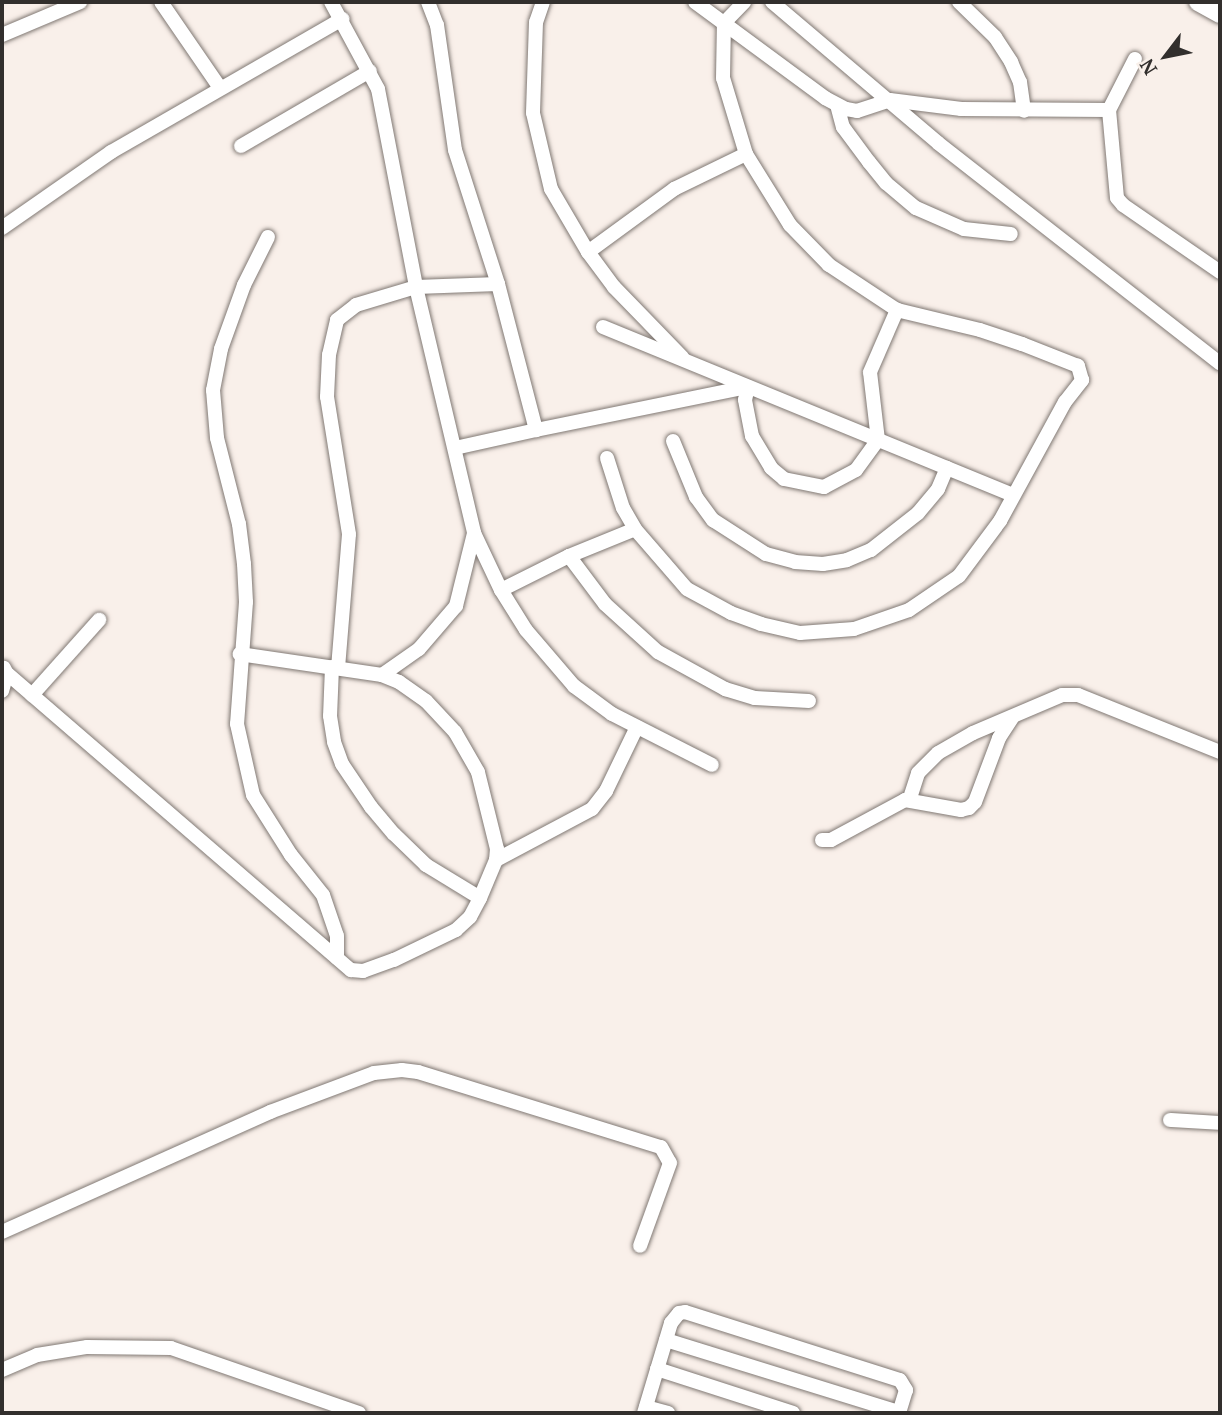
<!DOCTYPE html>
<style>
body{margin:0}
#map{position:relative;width:1222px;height:1415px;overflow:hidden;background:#f9f0ea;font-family:"PT Serif",serif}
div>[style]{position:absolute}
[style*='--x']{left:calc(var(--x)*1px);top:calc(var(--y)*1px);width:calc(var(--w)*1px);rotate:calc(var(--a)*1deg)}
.roads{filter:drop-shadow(0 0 2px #807873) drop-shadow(0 0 2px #807873)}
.minor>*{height:14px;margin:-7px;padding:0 7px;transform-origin:7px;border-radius:7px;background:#fff}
.major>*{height:18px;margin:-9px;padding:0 9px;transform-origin:9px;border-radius:9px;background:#fff}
span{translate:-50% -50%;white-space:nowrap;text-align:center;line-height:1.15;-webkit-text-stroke:7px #f9f0ea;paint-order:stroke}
.frame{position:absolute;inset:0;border:4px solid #322f2d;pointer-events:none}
.north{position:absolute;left:1131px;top:21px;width:70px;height:70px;-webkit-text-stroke:5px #f9f0ea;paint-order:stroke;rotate:238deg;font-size:19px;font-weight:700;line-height:28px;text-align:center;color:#322f2d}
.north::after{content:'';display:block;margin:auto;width:24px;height:32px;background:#322f2d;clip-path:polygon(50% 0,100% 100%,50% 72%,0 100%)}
</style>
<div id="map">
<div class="roads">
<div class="minor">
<div style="--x:161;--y:2;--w:104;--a:55.5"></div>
<div style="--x:331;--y:2;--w:99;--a:61.6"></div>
<div style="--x:378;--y:89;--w:202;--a:79.1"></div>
<div style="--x:416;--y:287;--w:253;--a:76.7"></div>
<div style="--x:474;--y:533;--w:63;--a:64.7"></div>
<div style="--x:501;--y:590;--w:47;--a:58"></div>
<div style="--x:526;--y:630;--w:74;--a:49.4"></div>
<div style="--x:574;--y:686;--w:47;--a:36.4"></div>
<div style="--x:612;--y:714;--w:112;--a:27"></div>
<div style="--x:428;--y:2;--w:25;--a:69"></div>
<div style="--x:437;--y:25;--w:126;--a:81.8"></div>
<div style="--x:455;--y:150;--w:141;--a:72.2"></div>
<div style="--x:498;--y:284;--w:151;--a:75.4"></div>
<div style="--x:536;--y:430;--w:216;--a:-11.5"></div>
<div style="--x:748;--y:387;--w:13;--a:103"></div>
<div style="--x:745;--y:400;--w:37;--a:79"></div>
<div style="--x:752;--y:436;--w:37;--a:59"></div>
<div style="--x:771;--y:468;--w:17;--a:40"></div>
<div style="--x:784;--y:479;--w:41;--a:11.3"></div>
<div style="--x:824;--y:487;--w:36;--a:-28"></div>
<div style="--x:856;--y:470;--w:37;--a:-54"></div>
<div style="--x:878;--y:440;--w:68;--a:-96.7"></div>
<div style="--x:870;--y:372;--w:68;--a:-66.5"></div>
<div style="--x:543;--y:2;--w:21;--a:109"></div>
<div style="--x:536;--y:22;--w:91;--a:91.9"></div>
<div style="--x:533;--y:113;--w:78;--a:76.7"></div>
<div style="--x:551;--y:189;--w:73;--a:59.6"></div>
<div style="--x:588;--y:252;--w:44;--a:53.4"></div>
<div style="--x:614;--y:287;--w:98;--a:45.8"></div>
<div style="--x:695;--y:2;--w:162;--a:36.4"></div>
<div style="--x:825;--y:98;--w:24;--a:28"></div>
<div style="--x:846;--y:109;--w:11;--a:10"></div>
<div style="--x:857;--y:111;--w:35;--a:-18"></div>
<div style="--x:890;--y:100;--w:72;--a:7.2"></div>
<div style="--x:961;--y:109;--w:148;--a:0.4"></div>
<div style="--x:772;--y:2;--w:218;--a:40.3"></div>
<div style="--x:938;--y:143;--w:358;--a:38"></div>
<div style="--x:959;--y:2;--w:50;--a:44.2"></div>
<div style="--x:995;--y:37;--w:30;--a:57"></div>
<div style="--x:1011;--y:62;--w:22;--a:66"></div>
<div style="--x:1020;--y:82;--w:29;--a:82"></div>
<div style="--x:2;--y:35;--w:85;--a:-22.9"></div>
<div style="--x:1135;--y:59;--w:57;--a:117"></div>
<div style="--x:1109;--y:110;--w:88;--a:84.8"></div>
<div style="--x:1117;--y:198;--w:9;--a:49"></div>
<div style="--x:1123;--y:205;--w:118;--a:34.6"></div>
<div style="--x:837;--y:105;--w:23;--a:75"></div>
<div style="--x:843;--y:127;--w:44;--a:53.4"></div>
<div style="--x:869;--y:162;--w:27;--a:51"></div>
<div style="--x:886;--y:183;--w:39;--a:40"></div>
<div style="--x:916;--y:208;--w:52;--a:23.6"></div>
<div style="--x:964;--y:229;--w:47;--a:6.1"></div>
<div style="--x:241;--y:146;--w:149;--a:-30.2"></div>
<div style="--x:2;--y:228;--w:133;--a:-34.9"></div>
<div style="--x:111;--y:152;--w:267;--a:-29.9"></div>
<div style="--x:268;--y:237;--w:54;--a:116.6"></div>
<div style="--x:244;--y:285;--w:68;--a:109.8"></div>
<div style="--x:221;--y:349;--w:42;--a:101"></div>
<div style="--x:213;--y:390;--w:48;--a:85.2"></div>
<div style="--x:217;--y:438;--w:89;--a:75.7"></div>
<div style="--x:239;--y:524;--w:40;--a:82.9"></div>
<div style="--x:244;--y:564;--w:38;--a:87"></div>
<div style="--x:246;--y:602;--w:122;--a:94.2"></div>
<div style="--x:237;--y:724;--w:73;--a:77.3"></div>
<div style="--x:253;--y:795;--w:71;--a:57.7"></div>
<div style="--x:291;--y:855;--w:51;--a:51.3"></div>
<div style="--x:323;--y:895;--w:43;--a:71.1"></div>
<div style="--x:337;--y:936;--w:22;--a:90"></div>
<div style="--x:588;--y:252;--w:107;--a:-36.2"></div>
<div style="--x:674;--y:189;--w:80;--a:-25.9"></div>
<div style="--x:603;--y:327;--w:443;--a:22.3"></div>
<div style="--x:673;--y:441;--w:61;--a:67.7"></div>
<div style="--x:696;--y:497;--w:29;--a:54"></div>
<div style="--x:713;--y:520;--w:63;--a:32.7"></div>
<div style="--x:766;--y:554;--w:30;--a:15"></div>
<div style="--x:795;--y:562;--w:28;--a:4"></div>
<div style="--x:823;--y:564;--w:24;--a:-9"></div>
<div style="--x:847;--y:560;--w:26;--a:-23"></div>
<div style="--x:871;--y:550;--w:60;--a:-38.2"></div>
<div style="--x:918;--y:513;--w:31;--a:-50"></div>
<div style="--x:938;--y:489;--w:23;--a:-67"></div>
<div style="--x:455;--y:448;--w:83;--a:-12.5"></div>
<div style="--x:607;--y:458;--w:52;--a:72.3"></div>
<div style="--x:623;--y:508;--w:24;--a:60"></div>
<div style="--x:635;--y:529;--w:79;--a:49.1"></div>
<div style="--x:687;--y:589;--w:50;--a:28.6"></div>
<div style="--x:731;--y:613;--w:32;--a:20"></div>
<div style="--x:761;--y:624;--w:40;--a:13"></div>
<div style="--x:800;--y:633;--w:54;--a:-4.2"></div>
<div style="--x:854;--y:629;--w:58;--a:-19.1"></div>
<div style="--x:909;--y:610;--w:60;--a:-34.2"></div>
<div style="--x:959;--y:576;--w:69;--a:-53.3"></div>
<div style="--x:1000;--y:521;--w:136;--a:-61.4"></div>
<div style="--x:1065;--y:402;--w:28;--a:-52"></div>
<div style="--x:1082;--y:380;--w:15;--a:-106"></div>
<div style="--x:1078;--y:366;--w:60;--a:-158.6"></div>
<div style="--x:1022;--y:344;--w:44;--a:-161.6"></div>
<div style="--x:980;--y:330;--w:85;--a:-166.5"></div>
<div style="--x:897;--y:310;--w:82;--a:-146.5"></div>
<div style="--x:829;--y:265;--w:56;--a:-134.3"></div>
<div style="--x:790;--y:225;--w:84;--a:-121.8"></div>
<div style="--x:746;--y:154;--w:79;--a:-106.8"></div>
<div style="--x:723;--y:78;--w:55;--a:-89"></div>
<div style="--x:724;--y:23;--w:29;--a:-46"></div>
<div style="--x:569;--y:556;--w:60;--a:53.1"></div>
<div style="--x:605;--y:604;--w:72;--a:42.2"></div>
<div style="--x:658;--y:652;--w:77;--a:28.9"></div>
<div style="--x:725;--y:689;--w:31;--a:17"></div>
<div style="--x:755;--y:698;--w:54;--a:3.2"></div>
<div style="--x:501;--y:590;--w:76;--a:-26.6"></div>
<div style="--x:569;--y:556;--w:71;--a:-22.2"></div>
<div style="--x:332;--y:667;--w:49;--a:92.3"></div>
<div style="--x:330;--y:716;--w:26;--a:81"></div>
<div style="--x:334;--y:742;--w:23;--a:70"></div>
<div style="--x:342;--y:764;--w:52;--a:56"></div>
<div style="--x:371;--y:807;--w:35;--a:50"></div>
<div style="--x:394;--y:834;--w:45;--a:44.1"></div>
<div style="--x:426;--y:865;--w:63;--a:31.4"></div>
<div style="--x:338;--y:668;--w:134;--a:-85.3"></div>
<div style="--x:349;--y:534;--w:139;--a:-99.1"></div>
<div style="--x:327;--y:397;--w:42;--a:-87.3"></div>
<div style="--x:329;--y:355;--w:36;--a:-77"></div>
<div style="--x:337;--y:320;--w:24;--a:-38"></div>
<div style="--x:356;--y:305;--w:63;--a:-16.7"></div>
<div style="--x:416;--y:287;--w:82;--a:-2.1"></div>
<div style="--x:2;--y:669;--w:461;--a:40.8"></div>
<div style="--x:351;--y:970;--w:12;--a:5"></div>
<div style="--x:363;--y:971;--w:33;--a:-20"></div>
<div style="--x:394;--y:960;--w:69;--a:-25.8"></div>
<div style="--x:456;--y:930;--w:19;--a:-43"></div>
<div style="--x:470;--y:917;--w:21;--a:-62"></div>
<div style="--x:480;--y:898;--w:41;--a:-67.2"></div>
<div style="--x:496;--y:860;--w:11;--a:-85"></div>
<div style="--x:497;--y:849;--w:79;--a:-103.9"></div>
<div style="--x:478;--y:772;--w:46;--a:-119.9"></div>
<div style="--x:455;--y:732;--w:42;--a:-133.1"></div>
<div style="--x:426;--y:701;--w:33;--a:-145"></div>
<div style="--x:399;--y:682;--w:18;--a:-158"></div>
<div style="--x:382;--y:675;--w:144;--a:-171.6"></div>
<div style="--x:382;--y:675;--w:45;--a:-35.1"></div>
<div style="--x:419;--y:649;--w:57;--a:-49.3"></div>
<div style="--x:456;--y:606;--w:75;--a:-76.1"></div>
<div style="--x:2;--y:691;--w:18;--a:-74"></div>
<div style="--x:7;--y:674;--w:7;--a:-117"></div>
<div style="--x:32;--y:695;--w:101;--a:-48.2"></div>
<div style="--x:910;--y:798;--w:26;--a:-72"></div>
<div style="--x:918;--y:773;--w:28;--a:-45"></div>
<div style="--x:938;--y:753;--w:40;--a:-29.7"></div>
<div style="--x:973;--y:733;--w:97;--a:-23.1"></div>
<div style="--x:1062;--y:695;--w:16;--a:0"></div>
<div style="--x:1078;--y:695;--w:153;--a:21.9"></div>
<div style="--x:822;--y:840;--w:9;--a:0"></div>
<div style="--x:831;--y:840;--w:84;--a:-28.4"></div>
<div style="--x:905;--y:800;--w:57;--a:10.1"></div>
<div style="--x:961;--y:810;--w:8;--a:-14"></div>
<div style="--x:969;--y:808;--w:8;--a:-45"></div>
<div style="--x:975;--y:802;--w:68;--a:-69.4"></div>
<div style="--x:999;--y:738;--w:24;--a:-57"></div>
<div style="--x:496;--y:860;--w:109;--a:-28"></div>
<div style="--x:592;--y:809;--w:23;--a:-52"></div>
<div style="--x:606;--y:791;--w:71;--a:-64.2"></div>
<div style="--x:1170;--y:1120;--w:50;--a:3.4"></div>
<div style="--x:2;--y:1232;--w:294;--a:-24.1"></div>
<div style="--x:270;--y:1112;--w:111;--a:-20.6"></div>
<div style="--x:374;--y:1073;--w:28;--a:-6"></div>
<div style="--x:402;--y:1070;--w:16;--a:7"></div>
<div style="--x:418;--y:1072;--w:254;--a:17.2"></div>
<div style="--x:661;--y:1147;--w:18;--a:61"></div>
<div style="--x:670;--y:1163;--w:88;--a:109.9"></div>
<div style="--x:666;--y:1340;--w:244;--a:17.2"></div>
<div style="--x:657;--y:1369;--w:143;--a:17.9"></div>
<div style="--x:2;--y:1370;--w:38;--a:-23"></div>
<div style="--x:37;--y:1355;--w:51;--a:-9.1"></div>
<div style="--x:87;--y:1347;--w:84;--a:0.7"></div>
<div style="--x:171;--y:1348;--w:199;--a:19.1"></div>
<div style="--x:646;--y:1407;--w:23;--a:15"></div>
<div style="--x:644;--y:1413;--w:94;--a:-73.3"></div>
<div style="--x:671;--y:1323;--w:13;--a:-51"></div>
<div style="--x:679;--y:1313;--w:6;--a:-9"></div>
<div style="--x:685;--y:1312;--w:225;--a:17.6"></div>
<div style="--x:900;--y:1380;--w:12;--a:59"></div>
<div style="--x:906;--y:1390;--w:24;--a:107"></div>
</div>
<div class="major">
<div style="--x:1198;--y:2;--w:25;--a:29"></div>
</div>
</div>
<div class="frame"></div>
<div class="north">N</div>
</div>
